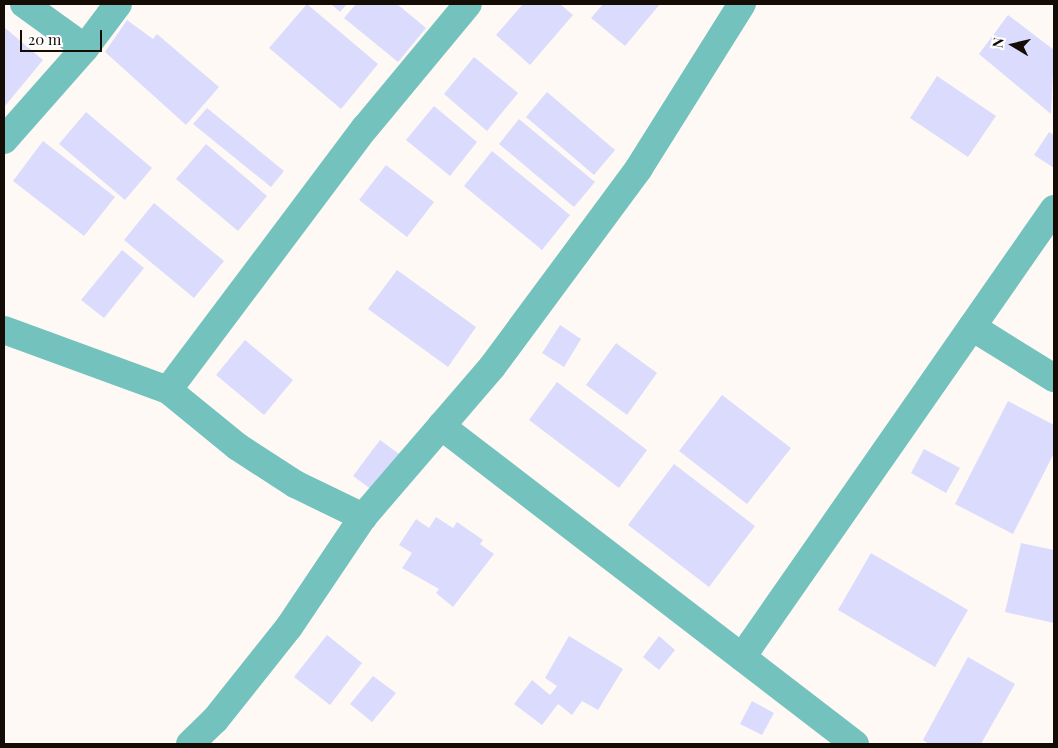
<!DOCTYPE html>
<style>
body{margin:0}
#map{position:relative;width:1058px;height:748px;overflow:hidden;background:#fef9f4;font-family:"Playfair Display",serif}
div>[style]{position:absolute}
[style*='--x']{left:calc(var(--x)*1px);top:calc(var(--y)*1px);width:calc(var(--w)*1px);rotate:calc(var(--a)*1deg)}
.building>*{inset:0;background:#dbdcfd}
.minor>*{height:28px;margin:-14px;padding:0 14px;transform-origin:14px;border-radius:14px;background:#73c2bd}
span{translate:-50% -50%;white-space:nowrap;text-align:center;line-height:1.15;-webkit-text-stroke:4px #fff;paint-order:stroke}
.frame{position:absolute;inset:0;border:5px solid #140c05;pointer-events:none}
.north{position:absolute;left:988px;top:20px;width:50px;height:50px;-webkit-text-stroke:4px #fff;paint-order:stroke;rotate:279deg;font-size:14px;font-weight:700;line-height:20px;text-align:center;color:#140c05}
.north::after{content:'';display:block;margin:auto;width:18px;height:22px;background:#140c05;clip-path:polygon(50% 0,100% 100%,50% 72%,0 100%)}
.scale{position:absolute;left:20px;top:30px;width:82px;height:22px;box-sizing:border-box;border:2px solid #140c05;border-top:0;padding-left:6px;font-size:15px;line-height:18px;white-space:nowrap;color:#140c05;-webkit-text-stroke:4px #fff;paint-order:stroke}
</style>
<div id="map">
<div class="building">
<div style="clip-path:polygon(307px 4px,378px 64px,341px 109px,269px 48px)"></div>
<div style="clip-path:polygon(331px 4px,347px 4px,340px 12px)"></div>
<div style="clip-path:polygon(356px 4px,397px 4px,426px 28px,398px 62px,344px 18px)"></div>
<div style="clip-path:polygon(523px 4px,560px 4px,573px 15px,530px 65px,496px 35px)"></div>
<div style="clip-path:polygon(603px 4px,660px 4px,625px 46px,591px 18px)"></div>
<div style="clip-path:polygon(1008px 15px,1054px 50px,1051px 114px,979px 54px)"></div>
<div style="clip-path:polygon(127px 20px,153px 39px,157px 34px,219px 87px,186px 125px,105px 52px)"></div>
<div style="clip-path:polygon(4px 27px,43px 60px,5px 106px,4px 104px)"></div>
<div style="clip-path:polygon(474px 57px,518px 93px,487px 131px,444px 94px)"></div>
<div style="clip-path:polygon(937px 76px,996px 116px,968px 157px,910px 118px)"></div>
<div style="clip-path:polygon(547px 92px,615px 150px,594px 175px,526px 117px)"></div>
<div style="clip-path:polygon(434px 106px,477px 142px,450px 176px,406px 140px)"></div>
<div style="clip-path:polygon(207px 108px,284px 171px,271px 187px,193px 124px)"></div>
<div style="clip-path:polygon(86px 112px,152px 168px,125px 200px,59px 144px)"></div>
<div style="clip-path:polygon(519px 119px,595px 182px,574px 207px,499px 144px)"></div>
<div style="clip-path:polygon(1049px 132px,1054px 135px,1054px 168px,1034px 155px)"></div>
<div style="clip-path:polygon(43px 141px,115px 197px,84px 236px,13px 181px)"></div>
<div style="clip-path:polygon(206px 144px,267px 196px,238px 231px,176px 179px)"></div>
<div style="clip-path:polygon(492px 151px,570px 215px,542px 250px,464px 186px)"></div>
<div style="clip-path:polygon(386px 165px,434px 202px,407px 237px,359px 200px)"></div>
<div style="clip-path:polygon(154px 203px,224px 261px,194px 298px,124px 240px)"></div>
<div style="clip-path:polygon(122px 250px,144px 268px,104px 318px,81px 300px)"></div>
<div style="clip-path:polygon(397px 270px,476px 327px,448px 367px,368px 309px)"></div>
<div style="clip-path:polygon(560px 325px,581px 339px,564px 367px,542px 353px)"></div>
<div style="clip-path:polygon(245px 340px,293px 380px,264px 415px,216px 375px)"></div>
<div style="clip-path:polygon(616px 343px,657px 373px,627px 415px,586px 385px)"></div>
<div style="clip-path:polygon(557px 382px,647px 450px,619px 488px,529px 420px)"></div>
<div style="clip-path:polygon(722px 395px,791px 448px,747px 504px,679px 451px)"></div>
<div style="clip-path:polygon(1008px 401px,1054px 425px,1054px 453px,1013px 534px,955px 504px)"></div>
<div style="clip-path:polygon(380px 440px,399px 454px,372px 490px,353px 476px)"></div>
<div style="clip-path:polygon(924px 449px,960px 468px,946px 493px,911px 473px)"></div>
<div style="clip-path:polygon(674px 464px,755px 526px,709px 587px,628px 525px)"></div>
<div style="clip-path:polygon(436px 517px,453px 528px,457px 522px,483px 540px,480px 544px,494px 554px,453px 607px,436px 593px,439px 589px,402px 568px,412px 553px,399px 545px,416px 519px,429px 528px)"></div>
<div style="clip-path:polygon(1021px 543px,1054px 550px,1054px 623px,1005px 612px)"></div>
<div style="clip-path:polygon(871px 553px,968px 610px,935px 667px,838px 610px)"></div>
<div style="clip-path:polygon(327px 635px,362px 663px,330px 705px,294px 677px)"></div>
<div style="clip-path:polygon(569px 636px,623px 669px,598px 710px,582px 701px,572px 715px,558px 704px,542px 725px,514px 704px,532px 680px,550px 695px,557px 686px,545px 678px)"></div>
<div style="clip-path:polygon(659px 636px,675px 650px,659px 670px,643px 657px)"></div>
<div style="clip-path:polygon(968px 657px,1015px 684px,981px 744px,929px 744px,923px 740px)"></div>
<div style="clip-path:polygon(373px 676px,396px 693px,372px 722px,350px 704px)"></div>
<div style="clip-path:polygon(752px 701px,774px 713px,762px 735px,740px 724px)"></div>
</div>
<div class="minor">
<div style="--x:24;--y:4;--w:75;--a:35.8"></div>
<div style="--x:4;--y:140;--w:123;--a:-48.6"></div>
<div style="--x:85;--y:48;--w:55;--a:-53.1"></div>
<div style="--x:972;--y:327;--w:97;--a:31.9"></div>
<div style="--x:4;--y:330;--w:175;--a:20.1"></div>
<div style="--x:168;--y:390;--w:90;--a:39.2"></div>
<div style="--x:238;--y:447;--w:68;--a:33"></div>
<div style="--x:295;--y:484;--w:76;--a:25.9"></div>
<div style="--x:168;--y:390;--w:328;--a:-53.1"></div>
<div style="--x:365;--y:128;--w:161;--a:-50.3"></div>
<div style="--x:441;--y:426;--w:522;--a:37.53"></div>
<div style="--x:742;--y:657;--w:546;--a:-55.15"></div>
<div style="--x:190;--y:744;--w:35;--a:-44"></div>
<div style="--x:215;--y:720;--w:119;--a:-51.5"></div>
<div style="--x:289;--y:627;--w:133;--a:-56.1"></div>
<div style="--x:363;--y:517;--w:198;--a:-49.3"></div>
<div style="--x:492;--y:367;--w:247;--a:-53.5"></div>
<div style="--x:639;--y:168;--w:194;--a:-57.9"></div>
</div>
<div class="frame"></div>
<div class="north">N</div>
<div class="scale">20 m</div>
</div>
